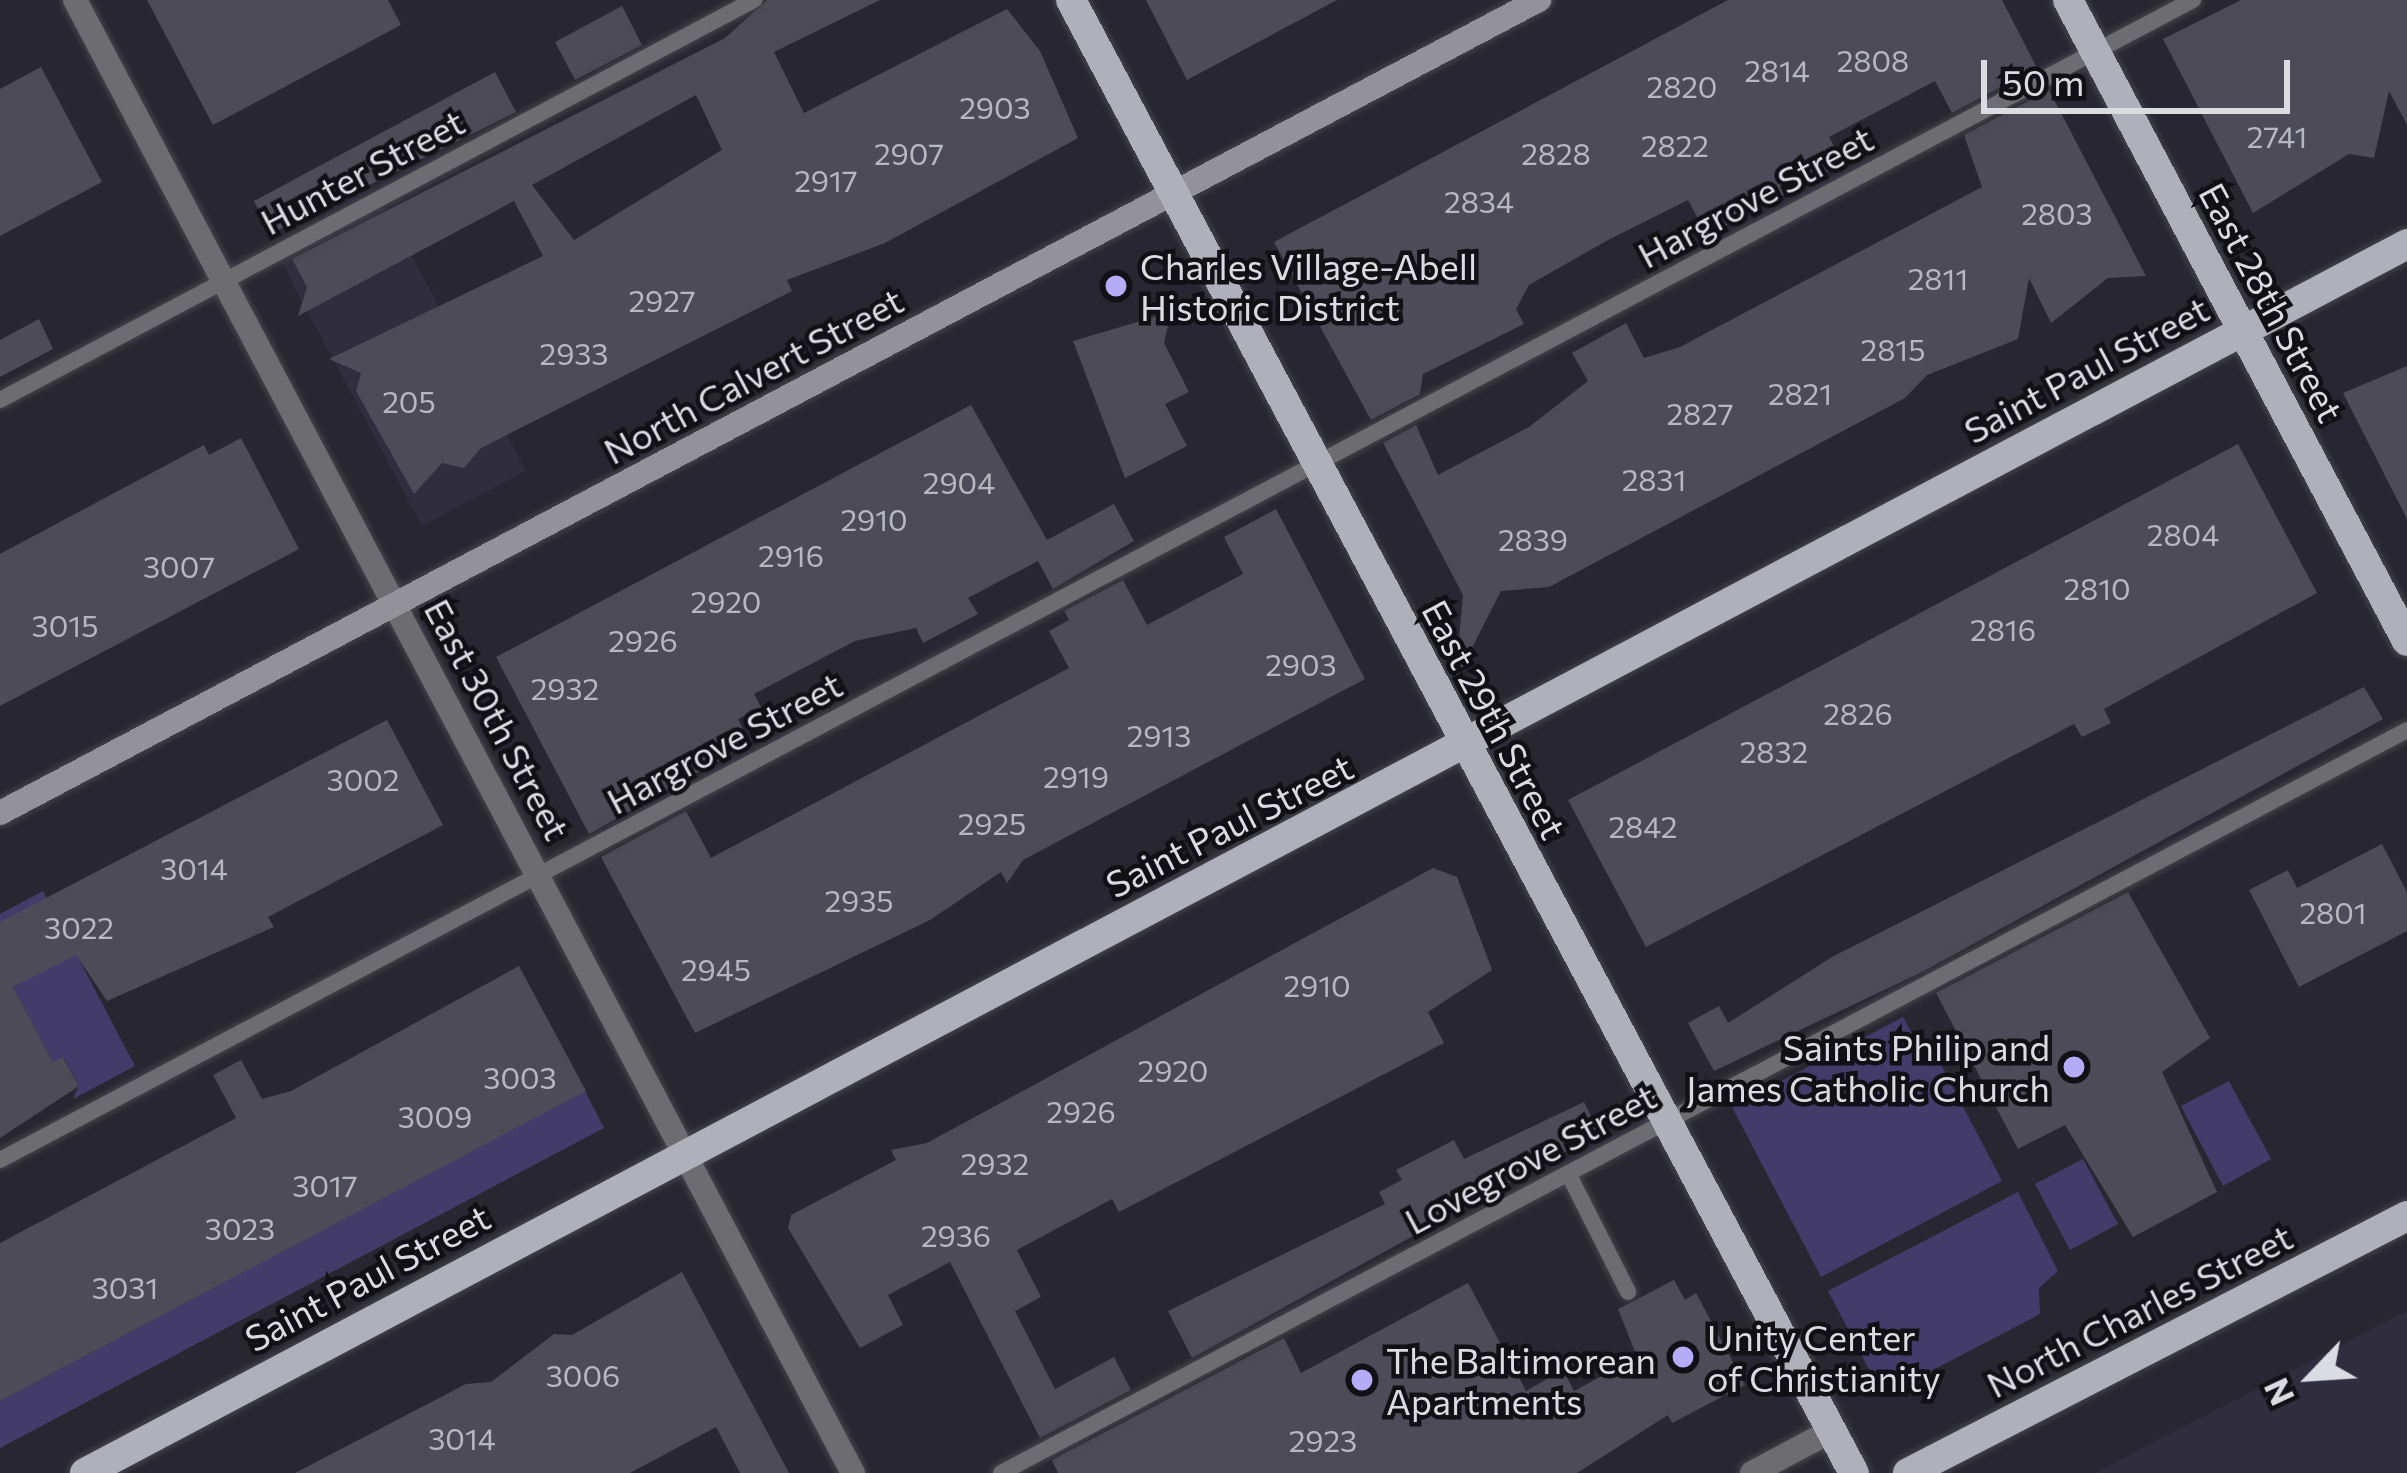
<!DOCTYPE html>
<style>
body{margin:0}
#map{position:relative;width:2407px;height:1473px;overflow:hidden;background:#282731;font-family:Commissioner,sans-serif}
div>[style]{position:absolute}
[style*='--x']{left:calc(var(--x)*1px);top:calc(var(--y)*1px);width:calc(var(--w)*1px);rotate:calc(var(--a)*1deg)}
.built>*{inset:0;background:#2f2d3e}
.green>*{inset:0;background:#433c6a}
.building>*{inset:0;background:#4c4b57}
.roads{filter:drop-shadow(0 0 3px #45444d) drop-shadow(0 0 3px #45444d)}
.lane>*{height:16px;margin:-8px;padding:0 8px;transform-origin:8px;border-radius:8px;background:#6c6c71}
.street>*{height:24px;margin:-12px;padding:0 12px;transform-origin:12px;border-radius:12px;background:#6c6c71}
.secondary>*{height:24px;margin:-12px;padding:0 12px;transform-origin:12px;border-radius:12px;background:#93929b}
.primary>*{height:30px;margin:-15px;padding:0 15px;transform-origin:15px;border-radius:15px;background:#b0b0bb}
.dots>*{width:33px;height:33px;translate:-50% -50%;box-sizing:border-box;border:6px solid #111015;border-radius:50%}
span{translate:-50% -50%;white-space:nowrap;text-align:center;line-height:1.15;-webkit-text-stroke:9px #111015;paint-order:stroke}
.number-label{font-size:30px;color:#b7b7bf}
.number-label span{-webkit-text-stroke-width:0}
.street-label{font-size:36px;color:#dbdbe2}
.poi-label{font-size:36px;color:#dbdbe2}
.left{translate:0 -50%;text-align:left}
.right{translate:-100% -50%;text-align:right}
.north{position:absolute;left:2251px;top:1317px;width:120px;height:120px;-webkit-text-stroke:9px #111015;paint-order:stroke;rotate:245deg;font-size:33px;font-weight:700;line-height:48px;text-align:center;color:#dbdbe2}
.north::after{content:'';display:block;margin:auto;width:42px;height:54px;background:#dbdbe2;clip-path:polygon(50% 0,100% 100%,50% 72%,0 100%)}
.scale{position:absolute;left:1981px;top:60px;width:309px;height:54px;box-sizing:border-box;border:6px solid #dbdbe2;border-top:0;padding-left:15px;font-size:36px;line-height:42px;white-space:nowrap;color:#dbdbe2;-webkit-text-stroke:9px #111015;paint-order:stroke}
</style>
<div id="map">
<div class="built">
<div style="clip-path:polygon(381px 198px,526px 471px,422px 526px,277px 254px)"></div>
<div style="clip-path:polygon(2407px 1311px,2407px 1473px,2095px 1473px)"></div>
</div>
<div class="green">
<div style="clip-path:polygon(43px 891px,135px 1066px,73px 1099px,79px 1085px,64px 1058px,53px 1062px,13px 987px,26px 980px,0 931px,0 914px)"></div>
<div style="clip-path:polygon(1903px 1017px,1925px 1058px,1935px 1053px,2002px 1181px,1821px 1277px,1732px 1107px)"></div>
<div style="clip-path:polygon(2229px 1081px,2271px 1159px,2223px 1186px,2181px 1106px)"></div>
<div style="clip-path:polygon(585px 1091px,604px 1128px,0 1448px,0 1401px)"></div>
<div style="clip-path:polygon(2083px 1159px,2118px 1224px,2070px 1250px,2035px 1184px)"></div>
<div style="clip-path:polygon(2018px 1192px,2058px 1271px,2039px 1288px,2040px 1314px,1883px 1396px,1828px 1291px)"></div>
</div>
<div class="building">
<div style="clip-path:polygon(147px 0,388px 0,401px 25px,213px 125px)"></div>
<div style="clip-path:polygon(evenodd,767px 0,880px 0,774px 52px,804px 113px,1007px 9px,1040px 51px,1078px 138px,885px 243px,787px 280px,792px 291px,481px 448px,464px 468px,442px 463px,414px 494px,356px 391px,361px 373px,329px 359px,543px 256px,514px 201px,298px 316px,307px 287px,292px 259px,725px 38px,767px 0,696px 95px,722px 150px,574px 240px,532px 185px,696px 95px)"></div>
<div style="clip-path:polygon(1146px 0,1337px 0,1187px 80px)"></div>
<div style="clip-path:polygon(1728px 0,2002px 0,2037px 68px,1952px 113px,1935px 81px,1829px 137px,1843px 163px,1707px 236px,1688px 200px,1608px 240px,1529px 285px,1516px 309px,1524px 324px,1423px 374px,1420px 394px,1371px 420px,1274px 242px)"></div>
<div style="clip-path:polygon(2241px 0,2407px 0,2407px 125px,2389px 91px,2374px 158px,2349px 154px,2253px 213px,2163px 39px)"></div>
<div style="clip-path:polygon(622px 6px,642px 45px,575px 80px,555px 42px)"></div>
<div style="clip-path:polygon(41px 67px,102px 182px,0 236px,0 89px)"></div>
<div style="clip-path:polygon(495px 72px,516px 112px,271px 234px,254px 201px)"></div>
<div style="clip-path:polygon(2049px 90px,2146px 276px,2108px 278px,2051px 323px,2029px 278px,2018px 339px,1927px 375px,1905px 398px,1549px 587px,1501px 591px,1455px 681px,1463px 595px,1383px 443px,1416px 425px,1438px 475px,1529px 427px,1588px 381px,1572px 353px,1626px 323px,1644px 358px,1680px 347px,1982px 187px,1964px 135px)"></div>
<div style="clip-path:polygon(1171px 312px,1164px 343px,1189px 392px,1165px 404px,1187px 446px,1125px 478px,1073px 341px)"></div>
<div style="clip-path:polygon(39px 319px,53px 349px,0 377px,0 340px)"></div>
<div style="clip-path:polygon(2407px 366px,2407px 519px,2343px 393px)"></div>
<div style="clip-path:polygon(971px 405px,1047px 540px,1114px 504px,1134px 541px,1053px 589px,1038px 561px,968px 598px,978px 614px,923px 643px,916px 628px,855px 641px,754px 694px,761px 707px,738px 719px,750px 743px,589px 834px,496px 657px)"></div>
<div style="clip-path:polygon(241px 438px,299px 549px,0 706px,0 554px,204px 445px,209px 455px)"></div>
<div style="clip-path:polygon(2238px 444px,2317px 593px,2104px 709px,2111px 723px,2082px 737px,2074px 724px,1646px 947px,1568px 800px)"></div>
<div style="clip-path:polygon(1276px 509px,1365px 679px,1023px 860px,1007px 883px,1001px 872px,930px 920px,695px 1033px,601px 857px,686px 811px,711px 858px,1069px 668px,1049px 631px,1069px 620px,1064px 611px,1123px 580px,1147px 625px,1243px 574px,1224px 537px)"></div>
<div style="clip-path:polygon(2364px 687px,2383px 719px,1924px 971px,1714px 1071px,1688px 1023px,1719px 1006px,1728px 1023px,1832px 957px)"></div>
<div style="clip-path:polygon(387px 720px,443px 825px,268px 917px,274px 927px,107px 1001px,76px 955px,13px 987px,53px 1062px,63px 1057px,79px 1086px,0 1138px,0 922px)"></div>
<div style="clip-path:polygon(2382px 844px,2407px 892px,2407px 931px,2299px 987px,2249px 890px,2288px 870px,2297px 888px)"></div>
<div style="clip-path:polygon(1433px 868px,1457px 877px,1492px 970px,1428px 1012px,1444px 1043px,1119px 1212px,1112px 1199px,1017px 1250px,1041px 1297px,1015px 1311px,1055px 1389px,1114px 1357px,1131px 1390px,1040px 1438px,950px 1262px,888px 1295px,903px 1325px,860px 1348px,788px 1228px,791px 1215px,896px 1160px,891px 1150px,927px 1143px)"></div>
<div style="clip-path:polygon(2128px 892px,2210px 1038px,2162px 1072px,2217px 1192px,2133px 1237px,2065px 1125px,2018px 1149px,1936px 993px)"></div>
<div style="clip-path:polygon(519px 966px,586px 1091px,0 1401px,0 1243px,236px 1118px,213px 1075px,241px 1060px,262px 1099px,291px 1091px)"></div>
<div style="clip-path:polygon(1584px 1102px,1600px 1133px,1192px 1358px,1168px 1311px,1385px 1204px,1379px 1192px,1402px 1180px,1396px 1170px,1454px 1140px,1464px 1159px)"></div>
<div style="clip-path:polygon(682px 1272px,789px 1473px,740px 1473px,716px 1427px,630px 1473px,295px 1473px,466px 1384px,491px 1382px,554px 1334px,572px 1335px)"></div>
<div style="clip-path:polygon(1674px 1280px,1685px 1300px,1696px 1293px,1745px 1385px,1672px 1423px,1668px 1415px,1577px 1473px,1058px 1473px,1052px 1460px,1284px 1338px,1301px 1373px,1468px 1283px,1526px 1391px,1563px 1370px,1574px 1391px,1637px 1357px,1618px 1309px)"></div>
</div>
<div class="roads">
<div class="lane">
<div style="--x:0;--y:400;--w:854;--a:-27.95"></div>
<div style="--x:0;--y:1160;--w:2481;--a:-27.88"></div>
<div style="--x:1569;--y:1175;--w:131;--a:63.2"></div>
<div style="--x:1001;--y:1473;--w:1590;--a:-27.85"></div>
</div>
<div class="street">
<div style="--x:75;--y:0;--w:1666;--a:62.16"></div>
<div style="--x:1752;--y:1473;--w:89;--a:-28"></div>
</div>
<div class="secondary">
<div style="--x:0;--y:813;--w:1741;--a:-27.85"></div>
</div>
<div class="primary">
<div style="--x:1071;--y:0;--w:1668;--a:62.01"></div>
<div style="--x:2068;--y:0;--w:725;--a:62.13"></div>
<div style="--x:85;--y:1473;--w:2627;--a:-27.89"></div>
<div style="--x:1908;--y:1473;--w:561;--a:-27.25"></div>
</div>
</div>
<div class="dots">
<div style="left:1116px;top:286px;background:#b5acf8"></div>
<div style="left:2074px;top:1067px;background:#b5acf8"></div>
<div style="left:1683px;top:1357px;background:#b5acf8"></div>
<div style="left:1362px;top:1380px;background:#b5acf8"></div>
</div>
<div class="number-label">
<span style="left:1873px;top:60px">2808</span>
<span style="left:1777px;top:70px">2814</span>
<span style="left:1682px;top:86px">2820</span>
<span style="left:995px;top:107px">2903</span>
<span style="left:2277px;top:136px">2741</span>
<span style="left:1675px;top:145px">2822</span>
<span style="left:909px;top:153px">2907</span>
<span style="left:1556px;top:153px">2828</span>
<span style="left:826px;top:180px">2917</span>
<span style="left:1479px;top:201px">2834</span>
<span style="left:2057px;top:213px">2803</span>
<span style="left:1938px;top:278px">2811</span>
<span style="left:662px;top:300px">2927</span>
<span style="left:1893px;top:349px">2815</span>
<span style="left:574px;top:353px">2933</span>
<span style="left:1800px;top:393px">2821</span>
<span style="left:409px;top:401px">205</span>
<span style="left:1700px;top:413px">2827</span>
<span style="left:1654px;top:479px">2831</span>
<span style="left:959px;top:482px">2904</span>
<span style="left:874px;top:519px">2910</span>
<span style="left:2183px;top:534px">2804</span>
<span style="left:1533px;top:539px">2839</span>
<span style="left:791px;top:555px">2916</span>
<span style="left:179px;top:566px">3007</span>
<span style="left:2097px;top:588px">2810</span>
<span style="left:726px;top:601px">2920</span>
<span style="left:65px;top:625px">3015</span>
<span style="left:2003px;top:629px">2816</span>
<span style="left:643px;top:640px">2926</span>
<span style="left:1301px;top:664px">2903</span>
<span style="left:565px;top:688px">2932</span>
<span style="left:1858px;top:713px">2826</span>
<span style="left:1159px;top:735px">2913</span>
<span style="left:1774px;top:751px">2832</span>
<span style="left:1076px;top:776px">2919</span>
<span style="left:363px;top:779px">3002</span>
<span style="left:992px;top:823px">2925</span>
<span style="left:1643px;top:826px">2842</span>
<span style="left:194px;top:868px">3014</span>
<span style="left:859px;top:900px">2935</span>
<span style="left:2333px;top:912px">2801</span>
<span style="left:79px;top:927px">3022</span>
<span style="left:716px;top:969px">2945</span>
<span style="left:1317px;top:985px">2910</span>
<span style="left:1173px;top:1070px">2920</span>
<span style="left:520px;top:1077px">3003</span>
<span style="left:1081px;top:1111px">2926</span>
<span style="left:435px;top:1116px">3009</span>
<span style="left:995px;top:1163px">2932</span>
<span style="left:325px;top:1185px">3017</span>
<span style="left:240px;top:1228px">3023</span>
<span style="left:956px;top:1235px">2936</span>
<span style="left:125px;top:1287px">3031</span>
<span style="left:583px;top:1375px">3006</span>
<span style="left:462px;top:1438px">3014</span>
<span style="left:1323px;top:1440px">2923</span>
</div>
<div class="street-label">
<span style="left:362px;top:171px;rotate:-28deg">Hunter Street</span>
<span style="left:1755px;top:196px;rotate:-28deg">Hargrove Street</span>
<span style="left:2272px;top:302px;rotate:62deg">East 28th Street</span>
<span style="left:2086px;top:369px;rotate:-28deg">Saint Paul Street</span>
<span style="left:753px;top:375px;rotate:-28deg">North Calvert Street</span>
<span style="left:498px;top:719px;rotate:62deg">East 30th Street</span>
<span style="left:1495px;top:719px;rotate:62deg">East 29th Street</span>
<span style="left:724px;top:742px;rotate:-28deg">Hargrove Street</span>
<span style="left:1229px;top:825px;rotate:-27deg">Saint Paul Street</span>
<span style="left:1530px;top:1158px;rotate:-28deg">Lovegrove Street</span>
<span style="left:367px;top:1277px;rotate:-28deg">Saint Paul Street</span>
<span style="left:2139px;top:1310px;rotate:-27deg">North Charles Street</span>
</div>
<div class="poi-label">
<span class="left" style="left:1140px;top:286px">Charles Village-Abell<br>Historic District</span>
<span class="right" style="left:2050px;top:1067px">Saints Philip and<br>James Catholic Church</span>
<span class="left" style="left:1707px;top:1357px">Unity Center<br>of Christianity</span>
<span class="left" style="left:1386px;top:1380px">The Baltimorean<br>Apartments</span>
</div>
<div class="north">N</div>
<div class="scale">50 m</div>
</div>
